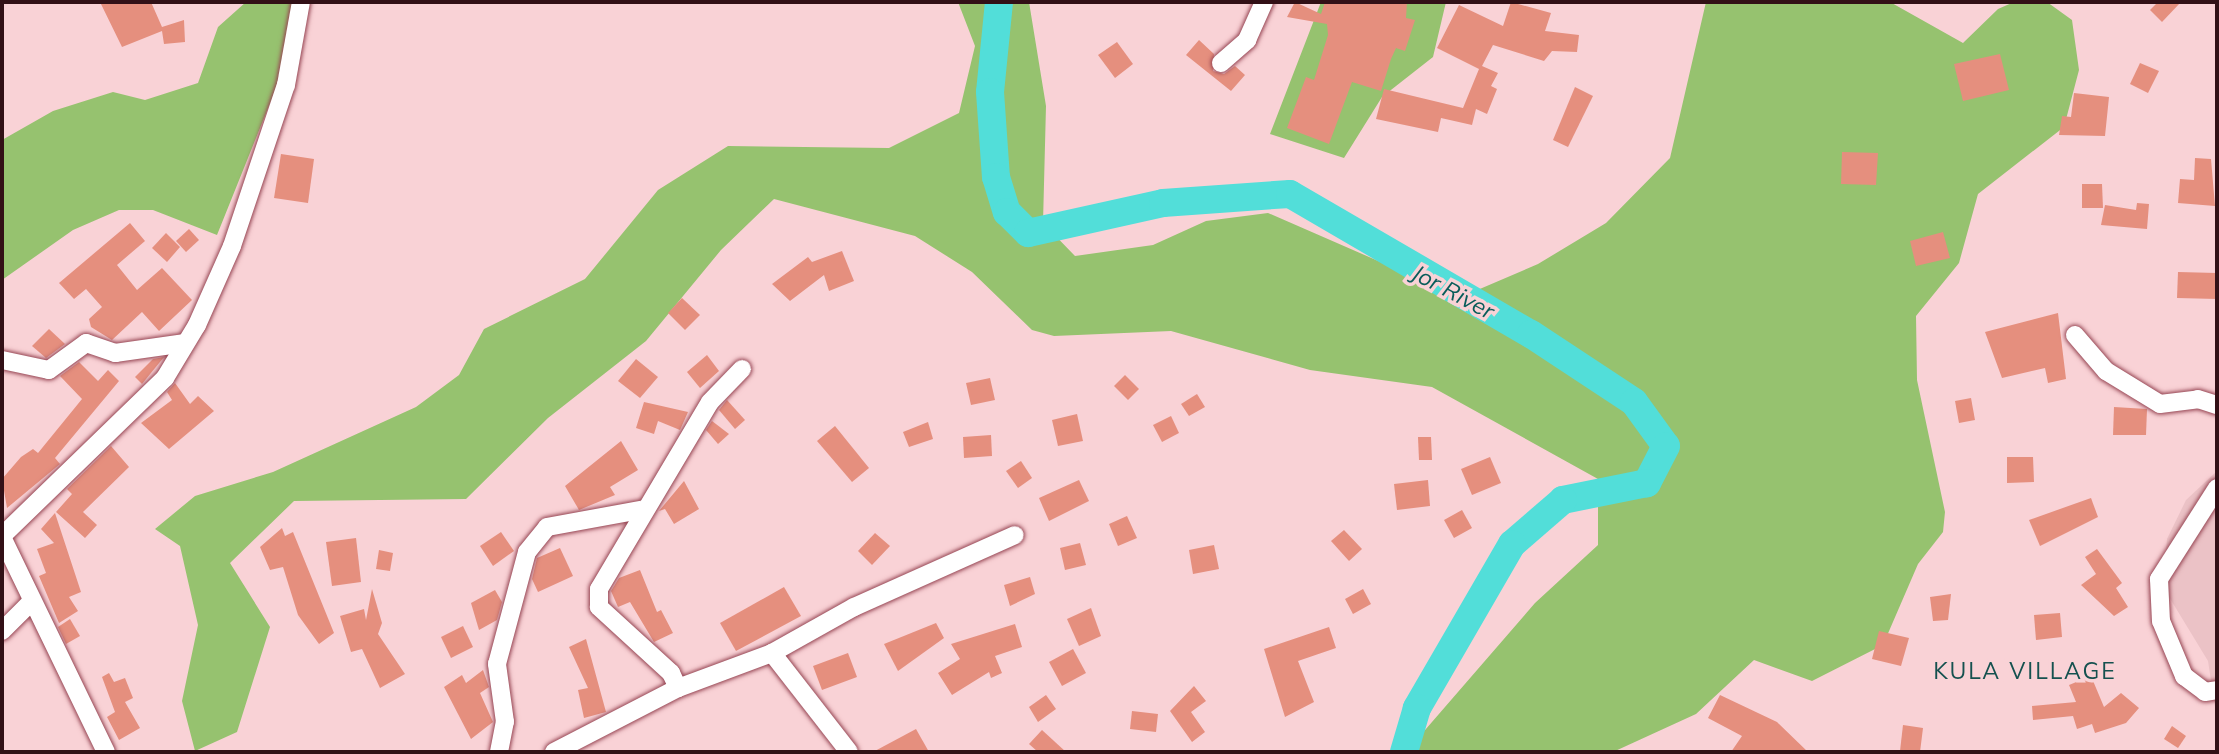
<!DOCTYPE html>
<style>
body{margin:0}
#map{position:relative;width:2219px;height:754px;overflow:hidden;background:#f9d2d6;font-family:Mulish,sans-serif}
div>[style]{position:absolute}
[style*='--x']{left:calc(var(--x)*1px);top:calc(var(--y)*1px);width:calc(var(--w)*1px);rotate:calc(var(--a)*1deg)}
.built>*{inset:0;background:#ebc2c6}
.green>*{inset:0;background:#96c26f}
.river>*{height:28px;margin:-14px;padding:0 14px;transform-origin:14px;border-radius:14px;background:#52ded9}
.building>*{inset:0;background:#e58f7e}
.roads{filter:drop-shadow(0 0 2px #964553) drop-shadow(0 0 2px #964553)}
.minor>*{height:18px;margin:-9px;padding:0 9px;transform-origin:9px;border-radius:9px;background:#fff}
span{translate:-50% -50%;white-space:nowrap;text-align:center;line-height:1.15;-webkit-text-stroke:7px #f9d2d6;paint-order:stroke}
.water-label{font-size:23px;color:#095d5a;font-style:italic}
.neighbourhood-label{font-size:23px;color:#15514f;letter-spacing:2px}
.frame{position:absolute;inset:0;border:4px solid #321016;pointer-events:none}
</style>
<div id="map">
<div class="built">
<div style="clip-path:polygon(2217px 471px,2217px 720px,2208px 661px,2163px 587px,2167px 539px,2186px 500px)"></div>
</div>
<div class="green">
<div style="clip-path:polygon(246px 2px,294px 2px,287px 61px,217px 235px,153px 210px,119px 210px,73px 230px,2px 280px,2px 140px,53px 111px,113px 92px,145px 100px,198px 83px,218px 27px)"></div>
<div style="clip-path:polygon(958px 2px,1029px 2px,1046px 106px,1043px 223px,1075px 256px,1153px 245px,1206px 221px,1268px 213px,1461px 297px,1538px 264px,1606px 223px,1670px 158px,1706px 2px,1890px 2px,1963px 43px,1998px 9px,2014px 2px,2047px 2px,2072px 20px,2079px 70px,2064px 127px,1978px 194px,1959px 263px,1916px 316px,1917px 380px,1945px 512px,1943px 532px,1918px 564px,1883px 645px,1812px 681px,1754px 660px,1696px 714px,1613px 752px,1406px 752px,1535px 603px,1598px 545px,1598px 479px,1432px 387px,1310px 370px,1171px 331px,1054px 336px,1032px 330px,972px 272px,915px 236px,774px 199px,721px 250px,646px 341px,548px 418px,466px 499px,294px 501px,230px 563px,270px 627px,237px 732px,195px 751px,182px 701px,198px 625px,180px 546px,155px 529px,195px 496px,273px 472px,416px 407px,459px 375px,484px 329px,585px 279px,658px 190px,728px 146px,889px 148px,959px 113px,975px 46px)"></div>
<div style="clip-path:polygon(1321px 2px,1446px 2px,1433px 57px,1382px 97px,1344px 158px,1270px 134px)"></div>
</div>
<div class="river">
<div style="--x:999;--y:2;--w:90;--a:95.7"></div>
<div style="--x:990;--y:92;--w:85;--a:86"></div>
<div style="--x:996;--y:177;--w:37;--a:73"></div>
<div style="--x:1007;--y:212;--w:30;--a:45"></div>
<div style="--x:1028;--y:233;--w:138;--a:-12.5"></div>
<div style="--x:1163;--y:203;--w:127;--a:-4.1"></div>
<div style="--x:1290;--y:194;--w:279;--a:30.2"></div>
<div style="--x:1531;--y:334;--w:123;--a:33.4"></div>
<div style="--x:1634;--y:402;--w:54;--a:54"></div>
<div style="--x:1666;--y:446;--w:42;--a:117.2"></div>
<div style="--x:1647;--y:483;--w:86;--a:168.6"></div>
<div style="--x:1563;--y:500;--w:67;--a:139.2"></div>
<div style="--x:1512;--y:544;--w:190;--a:120.1"></div>
<div style="--x:1417;--y:708;--w:46;--a:106.5"></div>
</div>
<div class="building">
<div style="clip-path:polygon(100px 2px,151px 2px,162px 27px,184px 20px,185px 42px,164px 44px,162px 31px,122px 47px)"></div>
<div style="clip-path:polygon(1295px 2px,1321px 14px,1325px 2px,1407px 2px,1406px 18px,1415px 20px,1405px 51px,1396px 48px,1391px 59px,1381px 91px,1352px 82px,1329px 144px,1287px 128px,1306px 77px,1314px 80px,1328px 35px,1327px 24px,1287px 17px)"></div>
<div style="clip-path:polygon(1511px 2px,1551px 13px,1545px 31px,1579px 35px,1577px 52px,1552px 51px,1544px 61px,1493px 45px,1482px 66px,1498px 73px,1491px 86px,1497px 89px,1487px 114px,1476px 109px,1472px 125px,1441px 118px,1438px 132px,1376px 119px,1384px 89px,1463px 108px,1479px 69px,1437px 48px,1459px 5px,1503px 26px)"></div>
<div style="clip-path:polygon(2158px 2px,2181px 2px,2162px 22px,2150px 10px)"></div>
<div style="clip-path:polygon(1199px 40px,1214px 54px,1213px 71px,1224px 74px,1235px 66px,1245px 75px,1231px 91px,1186px 55px)"></div>
<div style="clip-path:polygon(1117px 42px,1133px 64px,1115px 78px,1098px 55px)"></div>
<div style="clip-path:polygon(2000px 54px,2009px 90px,1963px 101px,1954px 64px)"></div>
<div style="clip-path:polygon(2140px 63px,2159px 71px,2148px 93px,2130px 84px)"></div>
<div style="clip-path:polygon(1575px 87px,1593px 96px,1568px 147px,1553px 140px)"></div>
<div style="clip-path:polygon(2074px 93px,2109px 97px,2105px 136px,2059px 135px,2062px 116px,2071px 117px)"></div>
<div style="clip-path:polygon(1842px 152px,1878px 153px,1876px 185px,1841px 184px)"></div>
<div style="clip-path:polygon(281px 154px,314px 159px,308px 203px,274px 198px)"></div>
<div style="clip-path:polygon(2195px 158px,2211px 159px,2215px 206px,2178px 203px,2180px 179px,2194px 180px)"></div>
<div style="clip-path:polygon(2082px 184px,2102px 184px,2103px 208px,2082px 208px)"></div>
<div style="clip-path:polygon(2137px 203px,2149px 204px,2147px 229px,2101px 225px,2105px 205px,2136px 210px)"></div>
<div style="clip-path:polygon(130px 223px,145px 241px,117px 265px,137px 290px,162px 268px,192px 300px,159px 331px,142px 312px,112px 340px,91px 327px,89px 319px,102px 307px,86px 289px,74px 299px,59px 283px)"></div>
<div style="clip-path:polygon(189px 229px,199px 240px,186px 252px,176px 241px)"></div>
<div style="clip-path:polygon(1943px 232px,1950px 258px,1916px 266px,1910px 241px)"></div>
<div style="clip-path:polygon(166px 233px,180px 247px,167px 262px,152px 248px)"></div>
<div style="clip-path:polygon(842px 251px,854px 281px,829px 291px,824px 275px,790px 301px,772px 284px,808px 257px,812px 262px)"></div>
<div style="clip-path:polygon(2178px 272px,2217px 273px,2217px 299px,2177px 298px)"></div>
<div style="clip-path:polygon(682px 298px,700px 315px,685px 330px,668px 313px)"></div>
<div style="clip-path:polygon(2058px 313px,2066px 379px,2048px 383px,2045px 368px,2002px 378px,1985px 332px)"></div>
<div style="clip-path:polygon(49px 329px,65px 344px,46px 358px,32px 346px)"></div>
<div style="clip-path:polygon(707px 355px,719px 371px,700px 388px,687px 372px)"></div>
<div style="clip-path:polygon(164px 357px,142px 384px,135px 377px,153px 359px)"></div>
<div style="clip-path:polygon(636px 359px,658px 377px,640px 398px,618px 381px)"></div>
<div style="clip-path:polygon(79px 362px,98px 381px,108px 370px,119px 381px,55px 458px,60px 464px,7px 508px,2px 479px,21px 457px,33px 449px,38px 453px,82px 399px,60px 376px)"></div>
<div style="clip-path:polygon(1125px 375px,1139px 389px,1128px 400px,1114px 386px)"></div>
<div style="clip-path:polygon(990px 378px,995px 400px,971px 405px,966px 383px)"></div>
<div style="clip-path:polygon(175px 383px,190px 404px,198px 396px,214px 411px,169px 449px,141px 423px,172px 400px,167px 392px)"></div>
<div style="clip-path:polygon(1197px 394px,1205px 407px,1189px 416px,1181px 404px)"></div>
<div style="clip-path:polygon(1971px 398px,1975px 420px,1959px 423px,1955px 401px)"></div>
<div style="clip-path:polygon(727px 400px,745px 420px,735px 429px,719px 410px)"></div>
<div style="clip-path:polygon(644px 402px,688px 412px,680px 430px,658px 421px,654px 434px,636px 428px)"></div>
<div style="clip-path:polygon(2114px 407px,2147px 409px,2146px 435px,2113px 435px)"></div>
<div style="clip-path:polygon(1077px 414px,1083px 441px,1058px 446px,1052px 420px)"></div>
<div style="clip-path:polygon(1171px 416px,1179px 433px,1162px 442px,1153px 425px)"></div>
<div style="clip-path:polygon(712px 421px,729px 434px,718px 444px,706px 430px)"></div>
<div style="clip-path:polygon(928px 422px,933px 439px,909px 447px,903px 432px)"></div>
<div style="clip-path:polygon(835px 426px,869px 468px,852px 482px,817px 441px)"></div>
<div style="clip-path:polygon(991px 435px,992px 456px,964px 458px,963px 437px)"></div>
<div style="clip-path:polygon(1418px 437px,1431px 437px,1432px 460px,1419px 460px)"></div>
<div style="clip-path:polygon(621px 441px,638px 470px,610px 487px,615px 495px,579px 510px,565px 486px)"></div>
<div style="clip-path:polygon(111px 446px,129px 467px,83px 512px,97px 525px,85px 538px,56px 512px,72px 494px,67px 489px)"></div>
<div style="clip-path:polygon(1490px 457px,1501px 483px,1472px 495px,1461px 469px)"></div>
<div style="clip-path:polygon(2007px 457px,2033px 457px,2034px 482px,2007px 483px)"></div>
<div style="clip-path:polygon(1021px 461px,1032px 478px,1018px 488px,1006px 471px)"></div>
<div style="clip-path:polygon(1079px 480px,1089px 501px,1049px 521px,1039px 498px)"></div>
<div style="clip-path:polygon(1428px 480px,1430px 506px,1397px 510px,1394px 484px)"></div>
<div style="clip-path:polygon(684px 481px,699px 509px,674px 524px,665px 509px,659px 511px)"></div>
<div style="clip-path:polygon(2091px 498px,2098px 517px,2040px 546px,2029px 520px)"></div>
<div style="clip-path:polygon(1462px 510px,1472px 528px,1454px 538px,1444px 520px)"></div>
<div style="clip-path:polygon(55px 513px,81px 592px,69px 597px,78px 611px,59px 623px,39px 576px,46px 573px,37px 549px,54px 543px,41px 529px)"></div>
<div style="clip-path:polygon(1127px 516px,1137px 538px,1118px 546px,1109px 524px)"></div>
<div style="clip-path:polygon(282px 528px,285px 536px,293px 532px,334px 633px,319px 644px,298px 615px,283px 567px,270px 570px,260px 547px)"></div>
<div style="clip-path:polygon(1344px 530px,1362px 549px,1349px 561px,1331px 541px)"></div>
<div style="clip-path:polygon(501px 532px,514px 551px,493px 566px,480px 546px)"></div>
<div style="clip-path:polygon(875px 533px,890px 546px,872px 565px,858px 551px)"></div>
<div style="clip-path:polygon(356px 538px,361px 582px,332px 586px,326px 542px)"></div>
<div style="clip-path:polygon(1080px 543px,1086px 565px,1065px 570px,1060px 548px)"></div>
<div style="clip-path:polygon(1214px 545px,1219px 569px,1193px 574px,1189px 550px)"></div>
<div style="clip-path:polygon(560px 548px,573px 576px,538px 592px,532px 579px,537px 558px)"></div>
<div style="clip-path:polygon(2097px 549px,2122px 583px,2116px 588px,2128px 607px,2114px 616px,2081px 585px,2096px 574px,2085px 557px)"></div>
<div style="clip-path:polygon(379px 550px,393px 553px,390px 571px,376px 569px)"></div>
<div style="clip-path:polygon(640px 570px,657px 612px,661px 610px,673px 633px,654px 642px,630px 602px,618px 607px,611px 591px,619px 578px)"></div>
<div style="clip-path:polygon(1030px 577px,1035px 594px,1010px 606px,1004px 585px)"></div>
<div style="clip-path:polygon(784px 587px,801px 616px,736px 651px,720px 623px)"></div>
<div style="clip-path:polygon(372px 589px,382px 623px,378px 634px,405px 674px,380px 688px,362px 649px,351px 652px,340px 616px,364px 609px,366px 620px)"></div>
<div style="clip-path:polygon(1363px 589px,1371px 604px,1353px 614px,1345px 599px)"></div>
<div style="clip-path:polygon(495px 590px,502px 602px,497px 620px,479px 630px,471px 603px)"></div>
<div style="clip-path:polygon(1951px 594px,1948px 620px,1933px 621px,1930px 597px)"></div>
<div style="clip-path:polygon(1091px 608px,1101px 636px,1079px 646px,1067px 619px)"></div>
<div style="clip-path:polygon(2060px 613px,2062px 637px,2036px 640px,2034px 615px)"></div>
<div style="clip-path:polygon(70px 619px,80px 636px,66px 644px,58px 627px)"></div>
<div style="clip-path:polygon(936px 623px,944px 638px,898px 671px,884px 644px)"></div>
<div style="clip-path:polygon(1015px 624px,1022px 647px,995px 656px,1002px 673px,991px 678px,989px 672px,952px 695px,938px 673px,960px 659px,951px 644px)"></div>
<div style="clip-path:polygon(463px 626px,473px 647px,451px 658px,441px 637px)"></div>
<div style="clip-path:polygon(1329px 627px,1336px 648px,1298px 661px,1314px 702px,1285px 717px,1264px 649px)"></div>
<div style="clip-path:polygon(1879px 631px,1909px 638px,1901px 666px,1872px 659px)"></div>
<div style="clip-path:polygon(586px 639px,606px 712px,584px 718px,578px 690px,588px 688px,569px 647px)"></div>
<div style="clip-path:polygon(1073px 649px,1086px 673px,1062px 686px,1049px 662px)"></div>
<div style="clip-path:polygon(848px 653px,857px 677px,822px 690px,813px 666px)"></div>
<div style="clip-path:polygon(483px 670px,489px 687px,480px 693px,493px 722px,471px 739px,444px 687px,462px 675px,466px 683px)"></div>
<div style="clip-path:polygon(109px 673px,114px 682px,125px 678px,133px 698px,125px 702px,140px 728px,119px 740px,107px 717px,115px 712px,102px 677px)"></div>
<div style="clip-path:polygon(2091px 676px,2104px 707px,2121px 693px,2139px 708px,2126px 723px,2095px 733px,2092px 724px,2077px 729px,2073px 716px,2033px 720px,2032px 706px,2076px 702px,2069px 685px)"></div>
<div style="clip-path:polygon(1194px 686px,1206px 701px,1191px 712px,1205px 732px,1192px 742px,1170px 711px)"></div>
<div style="clip-path:polygon(1046px 695px,1056px 709px,1038px 722px,1029px 707px)"></div>
<div style="clip-path:polygon(1720px 695px,1777px 722px,1808px 752px,1731px 752px,1742px 736px,1708px 718px)"></div>
<div style="clip-path:polygon(1132px 711px,1158px 714px,1156px 732px,1130px 729px)"></div>
<div style="clip-path:polygon(1903px 725px,1923px 728px,1920px 752px,1900px 751px)"></div>
<div style="clip-path:polygon(2172px 726px,2186px 736px,2178px 748px,2164px 739px)"></div>
<div style="clip-path:polygon(916px 729px,929px 752px,873px 752px)"></div>
<div style="clip-path:polygon(1042px 730px,1066px 752px,1038px 752px,1029px 744px)"></div>
</div>
<div class="roads">
<div class="minor">
<div style="--x:1221;--y:63;--w:35;--a:-41"></div>
<div style="--x:1247;--y:40;--w:42;--a:-65.9"></div>
<div style="--x:2075;--y:335;--w:48;--a:49.3"></div>
<div style="--x:2106;--y:371;--w:63;--a:31.4"></div>
<div style="--x:2160;--y:404;--w:38;--a:-7"></div>
<div style="--x:2198;--y:399;--w:20;--a:18"></div>
<div style="--x:2;--y:360;--w:48;--a:12"></div>
<div style="--x:49;--y:370;--w:46;--a:-36.1"></div>
<div style="--x:86;--y:343;--w:31;--a:19"></div>
<div style="--x:115;--y:353;--w:71;--a:-8.1"></div>
<div style="--x:2217;--y:488;--w:108;--a:122.5"></div>
<div style="--x:2159;--y:579;--w:42;--a:87.3"></div>
<div style="--x:2161;--y:621;--w:60;--a:67.3"></div>
<div style="--x:2184;--y:676;--w:26;--a:37"></div>
<div style="--x:2205;--y:692;--w:12;--a:-9"></div>
<div style="--x:2;--y:536;--w:227;--a:-44.1"></div>
<div style="--x:165;--y:378;--w:62;--a:-58.9"></div>
<div style="--x:197;--y:325;--w:86;--a:-66.1"></div>
<div style="--x:232;--y:246;--w:170;--a:-71.5"></div>
<div style="--x:286;--y:85;--w:84;--a:-79.8"></div>
<div style="--x:2;--y:537;--w:239;--a:64.2"></div>
<div style="--x:2;--y:631;--w:42;--a:-45"></div>
<div style="--x:772;--y:653;--w:125;--a:52.1"></div>
<div style="--x:678;--y:688;--w:17;--a:-115"></div>
<div style="--x:671;--y:673;--w:98;--a:-137.5"></div>
<div style="--x:599;--y:607;--w:18;--a:-90"></div>
<div style="--x:599;--y:589;--w:217;--a:-59.3"></div>
<div style="--x:710;--y:402;--w:46;--a:-45.9"></div>
<div style="--x:499;--y:752;--w:31;--a:-79"></div>
<div style="--x:505;--y:722;--w:59;--a:-97.9"></div>
<div style="--x:497;--y:664;--w:116;--a:-75"></div>
<div style="--x:527;--y:552;--w:32;--a:-51"></div>
<div style="--x:547;--y:527;--w:96;--a:-10.3"></div>
<div style="--x:554;--y:752;--w:140;--a:-27.3"></div>
<div style="--x:678;--y:688;--w:100;--a:-20.4"></div>
<div style="--x:772;--y:653;--w:94;--a:-29.3"></div>
<div style="--x:854;--y:607;--w:176;--a:-24.1"></div>
</div>
</div>
<div class="water-label">
<span style="left:1453px;top:292px;rotate:28deg">Jor River</span>
</div>
<div class="neighbourhood-label">
<span style="left:2025px;top:671px">KULA VILLAGE</span>
</div>
<div class="frame"></div>
</div>
